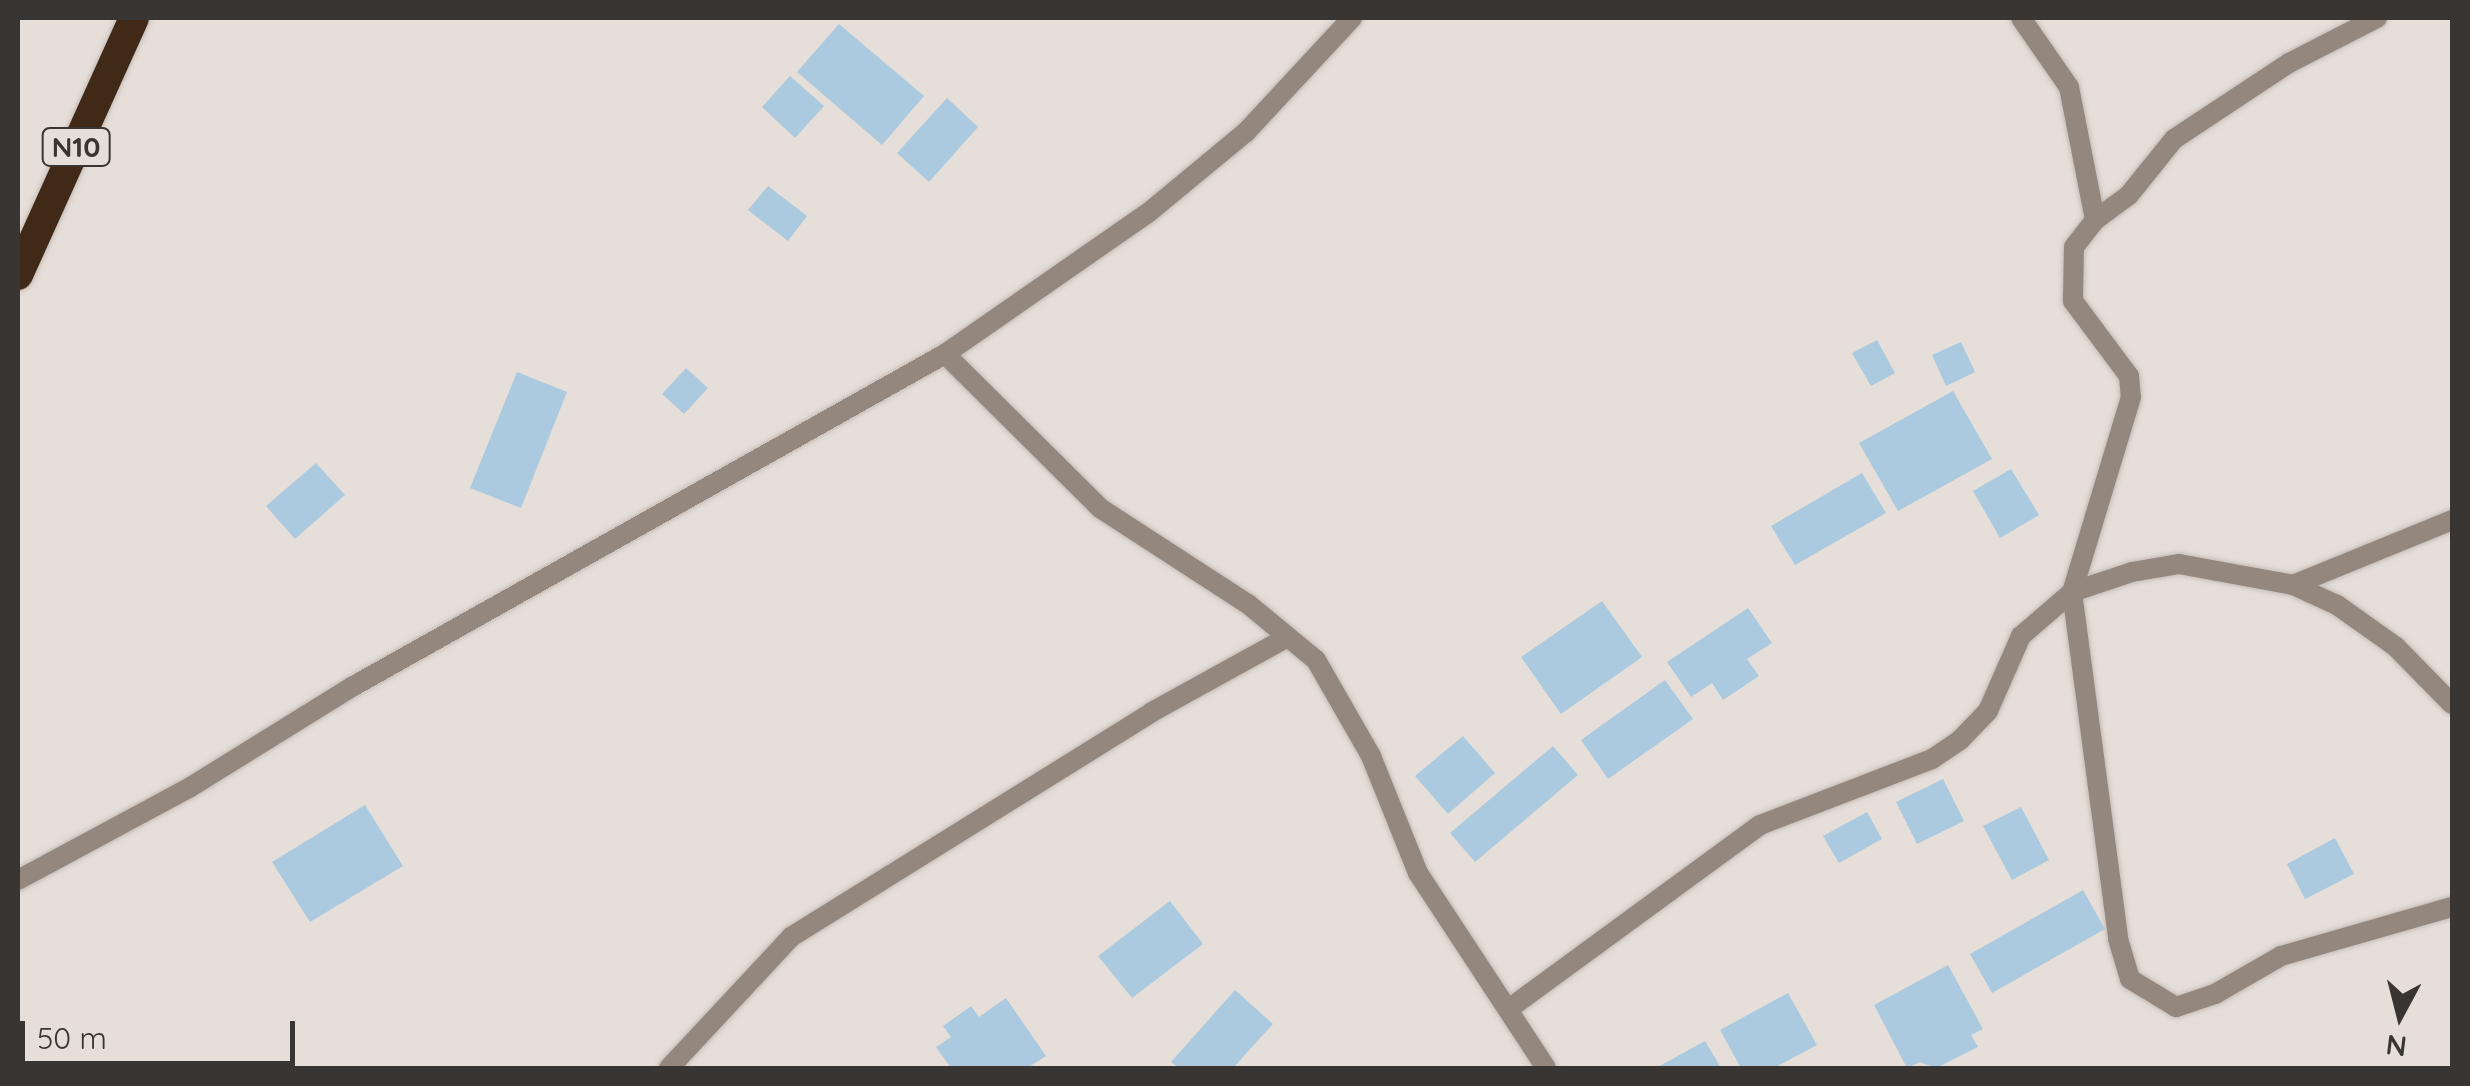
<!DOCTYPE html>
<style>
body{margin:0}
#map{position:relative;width:2470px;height:1086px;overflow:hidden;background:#e6ded8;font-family:Quicksand,sans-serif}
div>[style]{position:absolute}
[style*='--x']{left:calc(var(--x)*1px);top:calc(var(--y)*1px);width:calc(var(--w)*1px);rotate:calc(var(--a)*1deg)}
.building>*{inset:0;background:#abcae0}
.roads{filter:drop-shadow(0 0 2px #c3bcb7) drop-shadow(0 0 2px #c3bcb7)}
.street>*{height:20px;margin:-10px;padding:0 10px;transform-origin:10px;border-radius:10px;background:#94887e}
.highway>*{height:30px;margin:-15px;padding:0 15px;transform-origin:15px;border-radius:15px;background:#402916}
span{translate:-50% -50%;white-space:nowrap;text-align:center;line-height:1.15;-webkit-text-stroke:8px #e6ded8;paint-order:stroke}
.shield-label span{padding:2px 8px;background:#e6ded8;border:2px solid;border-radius:8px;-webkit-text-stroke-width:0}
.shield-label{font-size:28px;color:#383532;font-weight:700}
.frame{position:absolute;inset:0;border:20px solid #383532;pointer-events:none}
.north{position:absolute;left:2350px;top:966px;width:100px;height:100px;-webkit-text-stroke:8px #e6ded8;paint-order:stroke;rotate:187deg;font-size:28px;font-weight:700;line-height:40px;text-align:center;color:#383532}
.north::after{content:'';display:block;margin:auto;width:35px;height:45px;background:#383532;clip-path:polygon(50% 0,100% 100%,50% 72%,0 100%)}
.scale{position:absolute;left:20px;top:1021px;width:275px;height:45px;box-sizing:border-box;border:5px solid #383532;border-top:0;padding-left:12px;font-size:30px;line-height:35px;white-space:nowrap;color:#383532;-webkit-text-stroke:8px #e6ded8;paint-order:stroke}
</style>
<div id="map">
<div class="building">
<div style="clip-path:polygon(839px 24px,924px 96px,882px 145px,797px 72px)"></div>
<div style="clip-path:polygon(790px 76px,824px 106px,795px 138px,762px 107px)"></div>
<div style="clip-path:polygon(947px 98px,978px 127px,929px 182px,897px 153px)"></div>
<div style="clip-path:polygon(768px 186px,807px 216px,788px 241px,748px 210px)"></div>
<div style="clip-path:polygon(1877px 340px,1895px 373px,1871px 386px,1852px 353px)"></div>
<div style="clip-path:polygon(1961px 342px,1975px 372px,1946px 386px,1932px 355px)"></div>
<div style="clip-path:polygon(686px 368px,708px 388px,684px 414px,662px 394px)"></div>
<div style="clip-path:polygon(517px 372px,567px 392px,521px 508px,470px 488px)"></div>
<div style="clip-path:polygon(1953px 391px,1992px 459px,1898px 511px,1859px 443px)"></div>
<div style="clip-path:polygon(316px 463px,345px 495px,295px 539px,266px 506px)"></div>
<div style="clip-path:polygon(2011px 469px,2039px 515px,2000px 538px,1973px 491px)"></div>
<div style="clip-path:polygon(1862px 473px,1886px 513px,1795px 565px,1771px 526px)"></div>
<div style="clip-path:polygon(1602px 601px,1642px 657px,1561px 714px,1521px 657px)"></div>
<div style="clip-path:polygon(1748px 608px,1772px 643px,1747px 659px,1759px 676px,1723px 700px,1712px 683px,1691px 697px,1667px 662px)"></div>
<div style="clip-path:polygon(1665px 680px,1693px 719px,1608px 779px,1581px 740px)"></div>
<div style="clip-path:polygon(1463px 736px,1495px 773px,1448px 814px,1415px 776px)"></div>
<div style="clip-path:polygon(1553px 746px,1578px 775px,1475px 862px,1450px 833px)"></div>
<div style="clip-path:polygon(1943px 779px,1964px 821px,1917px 844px,1896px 802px)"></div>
<div style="clip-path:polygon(365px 805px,403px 866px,310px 922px,272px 862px)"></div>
<div style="clip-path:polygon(2021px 807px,2049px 860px,2012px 880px,1983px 826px)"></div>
<div style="clip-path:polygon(1867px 812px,1882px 839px,1839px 863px,1823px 836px)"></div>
<div style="clip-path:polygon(2335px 838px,2354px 874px,2305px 899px,2287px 864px)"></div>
<div style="clip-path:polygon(2083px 890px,2105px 929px,1992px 993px,1970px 954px)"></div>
<div style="clip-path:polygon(1170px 901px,1203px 944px,1132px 998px,1098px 956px)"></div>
<div style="clip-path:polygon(1948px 965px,1983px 1029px,1971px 1035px,1978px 1047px,1936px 1068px,1920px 1062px,1907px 1068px,1874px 1005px)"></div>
<div style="clip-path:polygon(1235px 990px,1273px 1024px,1233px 1068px,1179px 1068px,1171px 1062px)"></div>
<div style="clip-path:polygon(1788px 993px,1817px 1045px,1774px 1068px,1741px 1068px,1720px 1030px)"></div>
<div style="clip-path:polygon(1006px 998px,1046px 1056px,1027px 1068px,951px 1068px,936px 1047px,951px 1037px,943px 1026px,971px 1006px,979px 1017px)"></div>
<div style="clip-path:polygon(1705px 1041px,1721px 1068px,1656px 1068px)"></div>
</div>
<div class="roads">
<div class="street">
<div style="--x:2021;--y:18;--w:84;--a:55.2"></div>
<div style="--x:2069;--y:87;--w:136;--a:78.9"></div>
<div style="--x:2377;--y:18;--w:99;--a:152.9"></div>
<div style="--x:2289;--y:63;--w:138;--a:146.5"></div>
<div style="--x:2174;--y:139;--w:72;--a:128.8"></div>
<div style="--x:2129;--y:195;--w:42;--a:143.7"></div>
<div style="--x:2095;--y:220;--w:34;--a:128"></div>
<div style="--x:2074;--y:247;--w:54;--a:91.1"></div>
<div style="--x:2073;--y:301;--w:94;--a:53.3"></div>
<div style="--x:2129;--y:376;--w:21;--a:85"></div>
<div style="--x:2131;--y:397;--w:204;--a:106.8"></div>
<div style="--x:2072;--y:592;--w:350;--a:82.4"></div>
<div style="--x:2118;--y:939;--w:42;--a:73.3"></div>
<div style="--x:2130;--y:979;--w:54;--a:31.3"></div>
<div style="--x:2176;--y:1007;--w:41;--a:-18.4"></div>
<div style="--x:2215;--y:994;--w:76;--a:-29.9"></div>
<div style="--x:2281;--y:956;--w:178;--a:-16"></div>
<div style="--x:945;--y:354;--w:218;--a:44.8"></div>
<div style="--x:1100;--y:508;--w:176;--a:33"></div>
<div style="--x:1248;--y:604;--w:88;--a:39.5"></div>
<div style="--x:1316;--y:660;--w:111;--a:60.2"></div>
<div style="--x:1371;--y:756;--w:126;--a:68.1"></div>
<div style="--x:1418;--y:873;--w:233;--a:56.7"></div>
<div style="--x:2293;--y:585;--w:172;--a:-22.2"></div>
<div style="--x:18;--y:880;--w:194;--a:-28.3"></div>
<div style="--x:189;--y:788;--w:190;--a:-31.8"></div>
<div style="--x:350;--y:688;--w:682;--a:-29.31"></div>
<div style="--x:945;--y:354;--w:247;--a:-34.8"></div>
<div style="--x:1148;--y:213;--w:127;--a:-39.6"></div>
<div style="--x:1246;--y:132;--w:156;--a:-47.1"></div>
<div style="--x:1510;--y:1008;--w:310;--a:-36.2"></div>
<div style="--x:1760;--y:825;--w:184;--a:-21"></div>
<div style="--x:1932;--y:759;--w:34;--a:-34"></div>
<div style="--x:1960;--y:740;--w:40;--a:-46"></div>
<div style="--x:1988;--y:711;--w:82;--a:-66.3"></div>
<div style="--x:2021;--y:636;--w:67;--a:-40.8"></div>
<div style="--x:2072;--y:592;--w:63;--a:-18.4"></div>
<div style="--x:2132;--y:572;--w:48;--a:-9.7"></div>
<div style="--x:2179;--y:564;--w:116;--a:10.4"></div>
<div style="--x:2293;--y:585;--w:48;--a:24.4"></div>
<div style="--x:2337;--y:605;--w:72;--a:35.4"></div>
<div style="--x:2396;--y:647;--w:80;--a:45.5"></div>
<div style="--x:669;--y:1068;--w:179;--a:-47"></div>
<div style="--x:791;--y:937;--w:425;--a:-31.9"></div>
<div style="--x:1152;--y:712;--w:155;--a:-28.9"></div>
</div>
<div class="highway">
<div style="--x:18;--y:275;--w:282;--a:-65.7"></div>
</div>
</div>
<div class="shield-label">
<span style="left:76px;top:147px">N10</span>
</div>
<div class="frame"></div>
<div class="north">N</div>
<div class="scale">50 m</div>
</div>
